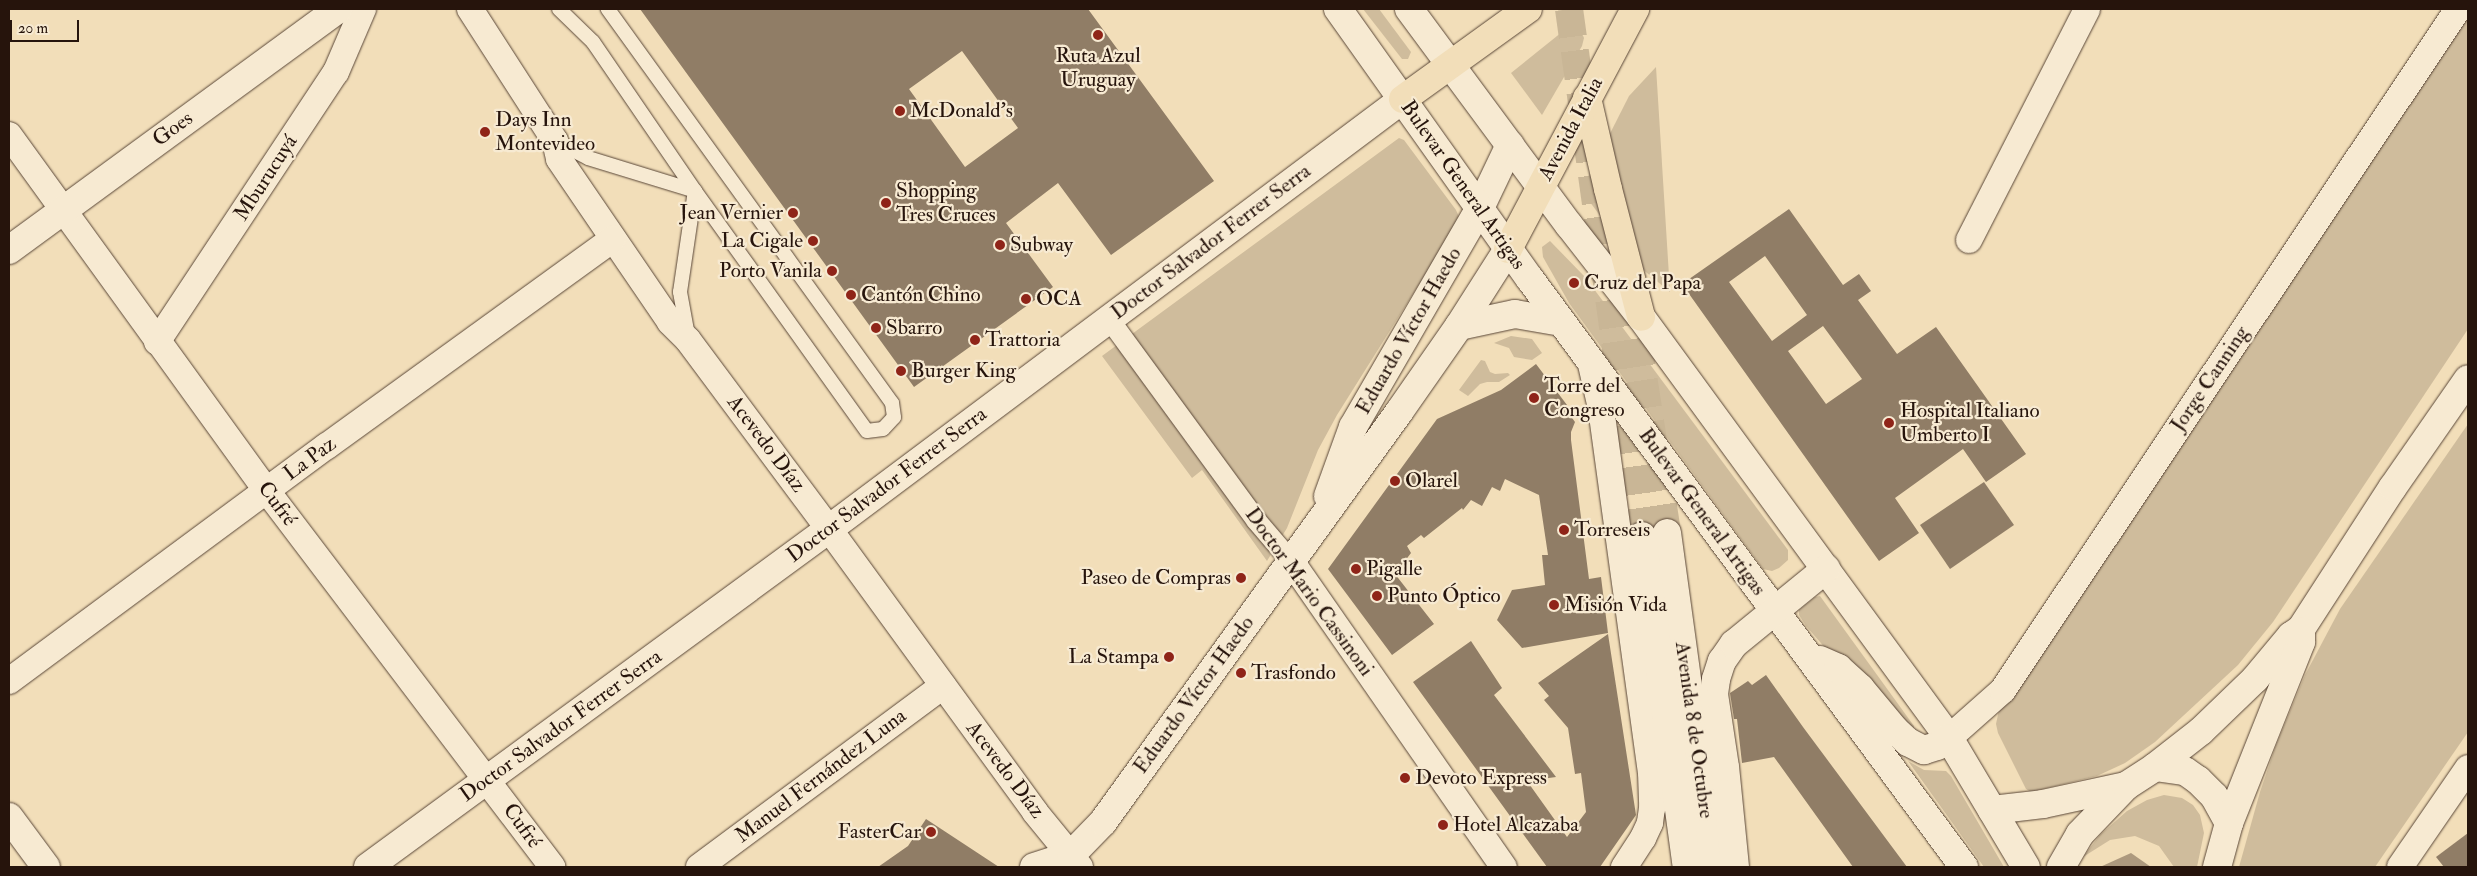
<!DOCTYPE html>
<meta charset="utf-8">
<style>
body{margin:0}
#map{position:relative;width:2477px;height:876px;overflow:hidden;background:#f2deb9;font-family:"IM FELL Double Pica",serif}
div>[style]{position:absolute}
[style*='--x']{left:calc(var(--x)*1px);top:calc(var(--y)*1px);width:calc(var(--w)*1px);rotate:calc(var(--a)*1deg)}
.green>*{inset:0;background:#cfbc9c}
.water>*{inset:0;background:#ad997e}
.building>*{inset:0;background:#907d66}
.secondary-tunnel>*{height:28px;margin-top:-14px;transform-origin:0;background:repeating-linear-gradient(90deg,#c9b696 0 28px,transparent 0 42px)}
.roads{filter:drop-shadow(0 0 1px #594637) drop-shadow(0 0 1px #594637)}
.service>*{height:14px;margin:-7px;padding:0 7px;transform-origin:7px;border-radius:7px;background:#f7ead2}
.pedestrian>*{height:20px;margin:-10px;padding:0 10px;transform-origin:10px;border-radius:10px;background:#f7ead2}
.minor>*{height:26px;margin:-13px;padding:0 13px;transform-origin:13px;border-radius:13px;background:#f7ead2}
.tertiary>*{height:28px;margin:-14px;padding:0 14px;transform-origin:14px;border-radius:14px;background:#f7ead2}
.secondary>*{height:28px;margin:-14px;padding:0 14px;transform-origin:14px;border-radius:14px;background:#f7ead2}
.primary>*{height:28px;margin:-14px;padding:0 14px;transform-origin:14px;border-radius:14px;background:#f2deb9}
.dots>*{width:14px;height:14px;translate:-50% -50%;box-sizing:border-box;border:2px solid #f7ead2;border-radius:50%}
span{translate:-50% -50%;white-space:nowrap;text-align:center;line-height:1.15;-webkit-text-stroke:4.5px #f7ead2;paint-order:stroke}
.poi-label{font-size:21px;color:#26140c}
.left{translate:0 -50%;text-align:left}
.right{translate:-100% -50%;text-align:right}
.street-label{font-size:21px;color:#26140c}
.frame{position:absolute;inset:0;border:10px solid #26140c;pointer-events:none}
.scale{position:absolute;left:10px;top:20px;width:69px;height:22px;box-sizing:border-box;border:2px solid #26140c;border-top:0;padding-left:6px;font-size:15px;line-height:18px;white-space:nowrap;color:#26140c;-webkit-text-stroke:4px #f7ead2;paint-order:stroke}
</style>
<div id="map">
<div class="green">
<div style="clip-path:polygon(1363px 9px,1379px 9px,1411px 52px,1408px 59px,1402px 59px)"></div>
<div style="clip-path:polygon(2468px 15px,2468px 329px,2273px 622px,2238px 665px,2155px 742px,2125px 763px,2097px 776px,2031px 792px,2026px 789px,1998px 733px,1996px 724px,1999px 710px)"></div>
<div style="clip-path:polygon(1567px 28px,1575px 28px,1581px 31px,1584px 38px,1582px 46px,1542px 115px,1511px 73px)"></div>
<div style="clip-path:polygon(1656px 67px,1670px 292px,1635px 263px,1584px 194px,1583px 189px,1585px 183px,1629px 96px)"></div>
<div style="clip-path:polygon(1399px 138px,1404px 140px,1456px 210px,1460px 219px,1337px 415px,1318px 450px,1287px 528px,1267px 561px,1202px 470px,1192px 478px,1102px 356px)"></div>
<div style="clip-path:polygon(1550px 241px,1585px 277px,1788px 550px,1788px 560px,1779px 568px,1772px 571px,1763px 569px,1569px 303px,1543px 257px,1542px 247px)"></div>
<div style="clip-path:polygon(1511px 336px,1532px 339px,1542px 353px,1532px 360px,1514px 357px,1509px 348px,1494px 343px)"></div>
<div style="clip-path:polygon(1481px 360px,1485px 361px,1490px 372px,1495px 374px,1508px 373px,1510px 375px,1499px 382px,1487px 382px,1480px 384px,1468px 396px,1459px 390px)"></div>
<div style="clip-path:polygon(2468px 424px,2468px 732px,2375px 867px,2239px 867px,2260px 792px,2276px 745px,2305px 675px,2340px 609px)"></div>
<div style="clip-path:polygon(1820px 596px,1914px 726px,1914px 729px,1827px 650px,1806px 626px,1799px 615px,1799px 610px,1815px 597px)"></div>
<div style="clip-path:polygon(1908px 761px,1924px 770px,1946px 771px,1951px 776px,2004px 867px,1984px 867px)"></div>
<div style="clip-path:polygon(2164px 795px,2182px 798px,2193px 805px,2200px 815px,2204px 833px,2197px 867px,2174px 867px,2159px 846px,2135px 836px,2110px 840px,2083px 857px,2100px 835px,2127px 811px,2147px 800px)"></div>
</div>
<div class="water">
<div style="clip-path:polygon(2131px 853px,2151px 867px,2100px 867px)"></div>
</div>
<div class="building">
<div style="clip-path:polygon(evenodd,640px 9px,1088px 9px,1214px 181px,1111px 255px,1058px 183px,1006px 223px,1053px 287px,914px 387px,640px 9px,962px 51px,1018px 128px,965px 167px,909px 89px,962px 51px)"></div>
<div style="clip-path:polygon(evenodd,1789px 209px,1843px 285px,1859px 274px,1871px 291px,1858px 300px,1897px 354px,1936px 327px,2026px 454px,1986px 482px,1963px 449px,1895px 498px,1919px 533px,1879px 561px,1682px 284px,1789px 209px,1765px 256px,1807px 315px,1772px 341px,1729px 282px,1765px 256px,1789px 209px,1823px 326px,1862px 379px,1826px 404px,1788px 351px,1823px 326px)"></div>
<div style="clip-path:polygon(1536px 364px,1567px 405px,1564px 407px,1575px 422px,1571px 432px,1571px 440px,1589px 579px,1601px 577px,1608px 633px,1522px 648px,1497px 620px,1512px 590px,1545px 585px,1542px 555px,1548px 555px,1539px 495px,1505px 479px,1500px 491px,1492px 487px,1482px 506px,1471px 500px,1463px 510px,1462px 508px,1424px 538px,1421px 535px,1407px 546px,1411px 553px,1395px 574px,1434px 624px,1392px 655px,1328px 569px,1437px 419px,1501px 390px)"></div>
<div style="clip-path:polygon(1984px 482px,2014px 525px,1950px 569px,1920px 525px)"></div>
<div style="clip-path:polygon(1608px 634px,1636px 815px,1600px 867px,1547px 867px,1413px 682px,1471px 641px,1502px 688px,1494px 695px,1556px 777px,1527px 781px,1567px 837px,1586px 812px,1581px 773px,1575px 774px,1568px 728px,1544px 700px,1549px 696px,1538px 683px)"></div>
<div style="clip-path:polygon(1766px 675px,1803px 727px,1907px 867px,1853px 867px,1774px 757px,1742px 763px,1737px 719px,1734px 719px,1730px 693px,1748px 681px,1752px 685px)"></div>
<div style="clip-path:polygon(926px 819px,999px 867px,878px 867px,908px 846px)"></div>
<div style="clip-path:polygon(2468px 833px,2468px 867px,2444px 867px,2436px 857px)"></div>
</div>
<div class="secondary-tunnel">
<div style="--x:1569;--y:9;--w:532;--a:82.11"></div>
<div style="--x:1631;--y:297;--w:239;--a:81.3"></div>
</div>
<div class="roads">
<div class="service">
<div style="--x:559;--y:9;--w:47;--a:44.1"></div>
<div style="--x:593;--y:42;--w:181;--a:55.6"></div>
<div style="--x:695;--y:191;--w:295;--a:54.4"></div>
<div style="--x:867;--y:431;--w:16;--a:-7"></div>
<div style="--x:883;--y:429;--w:16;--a:-47"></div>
<div style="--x:894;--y:417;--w:14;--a:-98"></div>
<div style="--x:892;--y:403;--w:486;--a:-125.8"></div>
<div style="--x:555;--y:141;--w:37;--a:27"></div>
<div style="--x:588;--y:158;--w:112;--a:17.1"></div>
<div style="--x:688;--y:336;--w:45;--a:-100.3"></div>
<div style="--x:680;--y:292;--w:102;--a:-81.6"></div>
</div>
<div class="pedestrian">
<div style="--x:1109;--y:319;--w:249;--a:53.8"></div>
<div style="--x:1256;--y:520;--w:54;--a:49.5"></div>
</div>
<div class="minor">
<div style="--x:470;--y:9;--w:157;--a:57.2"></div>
<div style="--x:555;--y:141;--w:18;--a:77"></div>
<div style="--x:559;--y:159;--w:197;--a:55.7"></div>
<div style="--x:670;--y:322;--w:25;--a:45"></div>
<div style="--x:688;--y:340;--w:236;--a:53.3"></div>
<div style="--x:829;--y:529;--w:350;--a:53.9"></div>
<div style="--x:1035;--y:812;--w:71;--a:50.7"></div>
<div style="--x:9;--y:135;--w:440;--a:54.1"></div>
<div style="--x:267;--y:491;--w:472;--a:52.8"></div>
<div style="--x:1969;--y:240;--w:259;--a:-62.9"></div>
<div style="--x:157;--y:342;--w:324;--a:-56.5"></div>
<div style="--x:336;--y:72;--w:69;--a:-66.8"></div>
<div style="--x:1590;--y:360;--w:49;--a:77.1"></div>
<div style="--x:1601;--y:408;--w:367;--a:82.2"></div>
<div style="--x:1651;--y:772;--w:36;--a:88"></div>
<div style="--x:1652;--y:808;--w:15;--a:98"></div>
<div style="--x:1650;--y:823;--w:17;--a:115"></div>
<div style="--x:1643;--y:838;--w:35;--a:123"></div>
<div style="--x:1291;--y:561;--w:373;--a:55.2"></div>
<div style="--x:9;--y:681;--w:395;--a:-36.5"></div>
<div style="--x:327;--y:446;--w:353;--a:-35.9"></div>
<div style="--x:1949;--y:738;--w:72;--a:-41.6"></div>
<div style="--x:2003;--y:690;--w:819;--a:-56.25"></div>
<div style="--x:699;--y:867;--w:304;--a:-36.6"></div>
<div style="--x:2400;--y:867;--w:120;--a:-55.5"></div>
</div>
<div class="tertiary">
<div style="--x:9;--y:250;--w:408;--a:-36.2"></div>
<div style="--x:1328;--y:496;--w:73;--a:-70.1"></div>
<div style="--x:1353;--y:427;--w:251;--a:-59.9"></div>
<div style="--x:1479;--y:210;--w:72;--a:-64.5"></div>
<div style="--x:2155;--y:767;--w:30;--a:8"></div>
<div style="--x:2185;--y:771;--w:16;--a:35"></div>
<div style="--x:2198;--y:780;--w:23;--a:45"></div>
<div style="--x:2214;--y:796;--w:31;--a:61"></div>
<div style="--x:1992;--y:810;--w:51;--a:-6.7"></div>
<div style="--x:2043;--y:804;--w:85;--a:-12.2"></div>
<div style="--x:9;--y:817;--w:62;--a:53.5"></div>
<div style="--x:368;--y:867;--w:572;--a:-36.25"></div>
<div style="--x:829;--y:529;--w:717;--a:-36.84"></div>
<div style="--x:1034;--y:867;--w:39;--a:-18"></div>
<div style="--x:1071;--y:855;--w:46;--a:-45.9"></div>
<div style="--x:1103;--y:822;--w:506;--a:-54.17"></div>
<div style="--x:1399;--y:412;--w:105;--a:-55.1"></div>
<div style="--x:1459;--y:326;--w:91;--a:-57.5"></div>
<div style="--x:2061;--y:867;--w:38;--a:-60"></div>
<div style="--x:2080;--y:834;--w:66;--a:-46.2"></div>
<div style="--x:2126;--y:786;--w:35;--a:-33"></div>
<div style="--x:2155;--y:767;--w:58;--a:-38"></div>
<div style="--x:2201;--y:731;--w:75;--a:-43.9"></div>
<div style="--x:2255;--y:679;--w:56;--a:-50.1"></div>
<div style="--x:2291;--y:636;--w:12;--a:-35"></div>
<div style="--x:2301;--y:629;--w:169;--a:-57.1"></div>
<div style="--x:2393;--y:487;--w:131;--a:-55.2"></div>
<div style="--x:2217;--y:867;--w:46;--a:-74.7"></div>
<div style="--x:2229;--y:823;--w:195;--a:-68.3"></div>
<div style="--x:2301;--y:642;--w:11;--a:-90"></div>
</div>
<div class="secondary">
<div style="--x:1338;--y:9;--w:331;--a:54.6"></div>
<div style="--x:1530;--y:279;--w:731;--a:53.57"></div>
<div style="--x:1409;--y:9;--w:269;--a:53.5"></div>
<div style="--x:1569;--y:225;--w:117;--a:52"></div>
<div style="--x:1641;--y:317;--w:522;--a:53.81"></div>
<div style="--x:1949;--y:738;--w:150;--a:59.2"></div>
<div style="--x:1459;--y:326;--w:57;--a:-12.1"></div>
<div style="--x:1515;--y:314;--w:47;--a:9.9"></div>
<div style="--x:1667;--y:533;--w:337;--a:82.2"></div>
<div style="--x:1642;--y:536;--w:334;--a:82.3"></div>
<div style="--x:1820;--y:660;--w:20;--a:24"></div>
<div style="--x:1838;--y:668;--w:30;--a:42"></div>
<div style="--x:1860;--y:688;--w:55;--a:50.2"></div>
<div style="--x:1895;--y:730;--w:18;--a:43"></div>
<div style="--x:1908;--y:742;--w:18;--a:27"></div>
<div style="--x:1924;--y:750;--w:14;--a:-17"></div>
<div style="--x:1937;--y:746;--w:14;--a:-34"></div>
<div style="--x:1735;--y:867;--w:100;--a:-95.7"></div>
<div style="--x:1725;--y:767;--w:74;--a:-98.6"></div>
<div style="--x:1714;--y:694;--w:15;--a:-82"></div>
<div style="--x:1716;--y:679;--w:19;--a:-72"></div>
<div style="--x:1722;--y:661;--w:21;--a:-55"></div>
<div style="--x:1734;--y:644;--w:119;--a:-39.2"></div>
</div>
<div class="primary">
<div style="--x:1587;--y:98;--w:93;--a:77"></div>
<div style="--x:1608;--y:189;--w:132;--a:75.5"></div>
<div style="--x:1403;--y:99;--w:154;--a:-35.8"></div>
<div style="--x:1508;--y:249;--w:272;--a:-62.1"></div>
</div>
</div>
<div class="dots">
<div style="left:1098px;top:35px;background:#8f2418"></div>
<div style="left:900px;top:111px;background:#8f2418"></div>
<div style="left:485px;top:132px;background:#8f2418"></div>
<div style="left:886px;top:203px;background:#8f2418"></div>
<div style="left:793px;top:213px;background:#8f2418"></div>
<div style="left:813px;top:241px;background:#8f2418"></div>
<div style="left:1000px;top:245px;background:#8f2418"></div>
<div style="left:832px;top:271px;background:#8f2418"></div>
<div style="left:1574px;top:283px;background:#8f2418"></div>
<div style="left:851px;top:295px;background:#8f2418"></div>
<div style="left:1026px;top:299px;background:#8f2418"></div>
<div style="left:876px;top:328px;background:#8f2418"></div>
<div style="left:975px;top:340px;background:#8f2418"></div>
<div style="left:901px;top:371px;background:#8f2418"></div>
<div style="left:1534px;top:398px;background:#8f2418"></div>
<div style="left:1889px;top:423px;background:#8f2418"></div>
<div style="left:1395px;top:481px;background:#8f2418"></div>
<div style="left:1564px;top:530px;background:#8f2418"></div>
<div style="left:1356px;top:569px;background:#8f2418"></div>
<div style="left:1241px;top:578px;background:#8f2418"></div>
<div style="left:1377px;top:596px;background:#8f2418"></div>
<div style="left:1554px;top:605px;background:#8f2418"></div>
<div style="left:1169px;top:657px;background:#8f2418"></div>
<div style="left:1241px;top:673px;background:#8f2418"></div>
<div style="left:1405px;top:778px;background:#8f2418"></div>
<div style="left:1443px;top:825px;background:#8f2418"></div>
<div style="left:931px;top:832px;background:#8f2418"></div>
</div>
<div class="poi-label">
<span style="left:1098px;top:68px">Ruta Azul<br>Uruguay</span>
<span class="left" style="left:910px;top:111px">McDonald's</span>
<span class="left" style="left:495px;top:132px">Days Inn<br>Montevideo</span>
<span class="left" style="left:896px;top:203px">Shopping<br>Tres Cruces</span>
<span class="right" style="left:783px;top:213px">Jean Vernier</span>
<span class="right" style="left:803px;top:241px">La Cigale</span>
<span class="left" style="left:1010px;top:245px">Subway</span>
<span class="right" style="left:822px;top:271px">Porto Vanila</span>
<span class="left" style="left:1584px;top:283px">Cruz del Papa</span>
<span class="left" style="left:861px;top:295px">Cantón Chino</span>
<span class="left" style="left:1036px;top:299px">OCA</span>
<span class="left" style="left:886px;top:328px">Sbarro</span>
<span class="left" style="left:985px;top:340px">Trattoria</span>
<span class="left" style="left:911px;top:371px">Burger King</span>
<span class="left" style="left:1544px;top:398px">Torre del<br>Congreso</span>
<span class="left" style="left:1900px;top:423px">Hospital Italiano<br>Umberto I</span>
<span class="left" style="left:1405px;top:481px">Olarel</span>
<span class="left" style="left:1574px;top:530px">Torreseis</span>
<span class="left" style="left:1366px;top:569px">Pigalle</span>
<span class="right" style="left:1231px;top:578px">Paseo de Compras</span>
<span class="left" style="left:1387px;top:596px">Punto Óptico</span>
<span class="left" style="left:1564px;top:605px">Misión Vida</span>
<span class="right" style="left:1159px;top:657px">La Stampa</span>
<span class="left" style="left:1251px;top:673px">Trasfondo</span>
<span class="left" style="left:1415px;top:778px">Devoto Express</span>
<span class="left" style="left:1453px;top:825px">Hotel Alcazaba</span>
<span class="right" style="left:921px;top:832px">FasterCar</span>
</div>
<div class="street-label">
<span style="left:173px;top:129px;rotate:-36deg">Goes</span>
<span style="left:1571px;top:129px;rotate:-62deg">Avenida Italia</span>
<span style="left:266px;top:178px;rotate:-57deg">Mburucuyá</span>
<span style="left:1463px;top:185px;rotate:55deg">Bulevar General Artigas</span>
<span style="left:1211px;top:242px;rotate:-37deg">Doctor Salvador Ferrer Serra</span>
<span style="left:1409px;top:331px;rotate:-60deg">Eduardo Víctor Haedo</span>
<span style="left:2210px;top:379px;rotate:-56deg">Jorge Canning</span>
<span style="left:766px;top:444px;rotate:53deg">Acevedo Díaz</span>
<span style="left:310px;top:459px;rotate:-36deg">La Paz</span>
<span style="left:887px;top:485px;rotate:-37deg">Doctor Salvador Ferrer Serra</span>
<span style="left:277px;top:504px;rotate:53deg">Cufré</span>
<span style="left:1702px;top:512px;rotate:54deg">Bulevar General Artigas</span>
<span style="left:1309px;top:592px;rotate:54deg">Doctor Mario Cassinoni</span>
<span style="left:1194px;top:695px;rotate:-54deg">Eduardo Víctor Haedo</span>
<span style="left:561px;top:726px;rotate:-36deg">Doctor Salvador Ferrer Serra</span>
<span style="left:1694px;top:730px;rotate:82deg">Avenida 8 de Octubre</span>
<span style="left:1005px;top:770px;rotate:53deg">Acevedo Díaz</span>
<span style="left:821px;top:776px;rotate:-37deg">Manuel Fernández Luna</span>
<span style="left:522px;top:826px;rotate:54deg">Cufré</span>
</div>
<div class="frame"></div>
<div class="scale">20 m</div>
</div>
